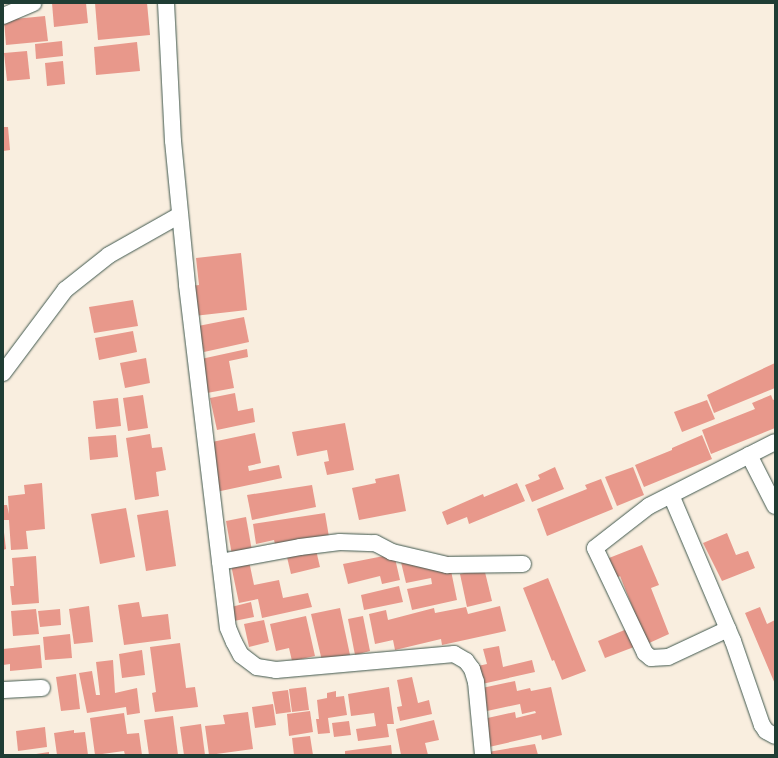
<!DOCTYPE html>
<style>
body{margin:0}
#map{position:relative;width:778px;height:758px;overflow:hidden;background:#f9eedf;font-family:"Sorts Mill Goudy",serif}
div>[style]{position:absolute}
[style*='--x']{left:calc(var(--x)*1px);top:calc(var(--y)*1px);width:calc(var(--w)*1px);rotate:calc(var(--a)*1deg)}
.building>*{inset:0;background:#e8988b}
.roads{filter:drop-shadow(0 0 1px #40584e) drop-shadow(0 0 1px #40584e)}
.minor>*{height:16px;margin:-8px;padding:0 8px;transform-origin:8px;border-radius:8px;background:#fff}
span{translate:-50% -50%;white-space:nowrap;text-align:center;line-height:1.15;-webkit-text-stroke:3px #fdfcf7;paint-order:stroke}
.frame{position:absolute;inset:0;border:4px solid #1f3d34;pointer-events:none}
</style>
<div id="map">
<div class="building">
<div style="clip-path:polygon(52px 3px,86px 3px,88px 23px,54px 27px)"></div>
<div style="clip-path:polygon(95px 3px,147px 3px,150px 35px,98px 40px)"></div>
<div style="clip-path:polygon(45px 16px,48px 41px,6px 45px,4px 20px)"></div>
<div style="clip-path:polygon(62px 41px,63px 56px,36px 59px,35px 44px)"></div>
<div style="clip-path:polygon(137px 42px,140px 71px,96px 75px,94px 47px)"></div>
<div style="clip-path:polygon(27px 51px,30px 79px,7px 81px,4px 53px)"></div>
<div style="clip-path:polygon(63px 61px,65px 84px,47px 86px,45px 63px)"></div>
<div style="clip-path:polygon(3px 127px,8px 127px,10px 150px,3px 151px)"></div>
<div style="clip-path:polygon(241px 253px,247px 310px,194px 316px,191px 286px,199px 285px,196px 258px)"></div>
<div style="clip-path:polygon(133px 300px,138px 326px,94px 333px,89px 307px)"></div>
<div style="clip-path:polygon(244px 317px,249px 342px,204px 352px,198px 326px)"></div>
<div style="clip-path:polygon(133px 331px,137px 352px,99px 360px,95px 338px)"></div>
<div style="clip-path:polygon(247px 349px,248px 357px,229px 361px,234px 388px,207px 393px,201px 359px)"></div>
<div style="clip-path:polygon(146px 358px,150px 383px,125px 388px,120px 363px)"></div>
<div style="clip-path:polygon(775px 363px,775px 388px,714px 413px,707px 395px)"></div>
<div style="clip-path:polygon(235px 393px,238px 411px,253px 408px,255px 422px,217px 430px,210px 398px)"></div>
<div style="clip-path:polygon(143px 395px,148px 428px,128px 431px,123px 398px)"></div>
<div style="clip-path:polygon(771px 395px,773px 400px,775px 399px,775px 428px,711px 454px,702px 430px,755px 409px,752px 403px)"></div>
<div style="clip-path:polygon(118px 398px,121px 426px,96px 429px,93px 401px)"></div>
<div style="clip-path:polygon(707px 400px,715px 419px,682px 432px,674px 412px)"></div>
<div style="clip-path:polygon(345px 423px,354px 470px,327px 475px,324px 462px,329px 461px,327px 450px,297px 456px,292px 432px)"></div>
<div style="clip-path:polygon(255px 433px,261px 463px,248px 466px,249px 471px,279px 465px,282px 478px,216px 492px,212px 442px)"></div>
<div style="clip-path:polygon(150px 434px,152px 448px,162px 447px,166px 470px,156px 472px,159px 496px,135px 500px,126px 438px)"></div>
<div style="clip-path:polygon(116px 435px,118px 457px,90px 460px,88px 437px)"></div>
<div style="clip-path:polygon(702px 435px,712px 459px,644px 487px,635px 465px,672px 450px,672px 448px)"></div>
<div style="clip-path:polygon(555px 467px,564px 489px,532px 502px,525px 485px,540px 479px,538px 475px)"></div>
<div style="clip-path:polygon(633px 467px,644px 495px,617px 506px,605px 477px)"></div>
<div style="clip-path:polygon(399px 474px,406px 511px,359px 520px,352px 488px,376px 483px,375px 479px)"></div>
<div style="clip-path:polygon(601px 479px,613px 509px,547px 536px,537px 509px,587px 489px,585px 485px)"></div>
<div style="clip-path:polygon(42px 483px,45px 529px,26px 531px,28px 549px,11px 550px,9px 520px,3px 520px,3px 505px,7px 505px,9px 514px,8px 496px,25px 494px,24px 485px)"></div>
<div style="clip-path:polygon(517px 483px,525px 501px,469px 524px,467px 517px,447px 525px,442px 512px,483px 494px,484px 497px)"></div>
<div style="clip-path:polygon(312px 485px,316px 507px,252px 520px,247px 495px)"></div>
<div style="clip-path:polygon(126px 508px,135px 557px,100px 564px,91px 514px)"></div>
<div style="clip-path:polygon(168px 510px,176px 566px,146px 571px,137px 515px)"></div>
<div style="clip-path:polygon(325px 513px,329px 537px,276px 548px,274px 540px,256px 544px,253px 524px)"></div>
<div style="clip-path:polygon(246px 517px,252px 551px,232px 555px,226px 521px)"></div>
<div style="clip-path:polygon(3px 524px,6px 549px,3px 550px)"></div>
<div style="clip-path:polygon(727px 533px,736px 555px,748px 551px,755px 568px,722px 581px,703px 543px)"></div>
<div style="clip-path:polygon(642px 545px,659px 585px,651px 588px,669px 634px,647px 644px,620px 576px,617px 578px,609px 558px)"></div>
<div style="clip-path:polygon(316px 550px,320px 567px,291px 574px,287px 557px)"></div>
<div style="clip-path:polygon(394px 554px,400px 580px,382px 584px,380px 576px,348px 584px,343px 564px)"></div>
<div style="clip-path:polygon(36px 556px,39px 603px,12px 605px,10px 586px,14px 586px,12px 558px)"></div>
<div style="clip-path:polygon(448px 556px,457px 600px,412px 610px,407px 589px,432px 584px,431px 578px,406px 583px,400px 558px,427px 561px)"></div>
<div style="clip-path:polygon(249px 561px,254px 585px,279px 580px,283px 598px,308px 593px,312px 607px,262px 618px,258px 599px,239px 603px,231px 565px)"></div>
<div style="clip-path:polygon(484px 568px,492px 601px,467px 607px,460px 574px)"></div>
<div style="clip-path:polygon(548px 578px,586px 671px,562px 680px,554px 660px,552px 661px,523px 588px)"></div>
<div style="clip-path:polygon(399px 586px,403px 602px,364px 610px,361px 595px)"></div>
<div style="clip-path:polygon(139px 602px,142px 617px,168px 614px,171px 639px,124px 645px,118px 605px)"></div>
<div style="clip-path:polygon(251px 602px,254px 617px,234px 621px,231px 607px)"></div>
<div style="clip-path:polygon(89px 606px,93px 642px,74px 644px,69px 609px)"></div>
<div style="clip-path:polygon(500px 606px,506px 631px,442px 645px,441px 639px,395px 650px,393px 640px,375px 644px,369px 614px,386px 610px,388px 620px,434px 608px,435px 613px,466px 607px,468px 614px)"></div>
<div style="clip-path:polygon(760px 607px,767px 624px,775px 620px,775px 684px,745px 613px)"></div>
<div style="clip-path:polygon(340px 608px,350px 655px,322px 661px,311px 614px)"></div>
<div style="clip-path:polygon(36px 609px,39px 634px,13px 636px,11px 611px)"></div>
<div style="clip-path:polygon(60px 609px,61px 625px,40px 627px,38px 611px)"></div>
<div style="clip-path:polygon(306px 616px,315px 656px,292px 661px,289px 648px,276px 651px,270px 624px)"></div>
<div style="clip-path:polygon(363px 616px,370px 651px,355px 655px,348px 619px)"></div>
<div style="clip-path:polygon(264px 620px,269px 642px,249px 647px,244px 624px)"></div>
<div style="clip-path:polygon(627px 629px,634px 647px,605px 658px,598px 641px)"></div>
<div style="clip-path:polygon(70px 634px,72px 658px,45px 660px,43px 637px)"></div>
<div style="clip-path:polygon(180px 643px,186px 688px,195px 687px,198px 707px,155px 712px,152px 693px,156px 692px,150px 647px)"></div>
<div style="clip-path:polygon(40px 645px,42px 668px,10px 671px,10px 664px,3px 665px,3px 649px)"></div>
<div style="clip-path:polygon(499px 646px,503px 667px,532px 660px,535px 672px,482px 684px,478px 666px,487px 664px,483px 649px)"></div>
<div style="clip-path:polygon(142px 650px,145px 675px,122px 678px,119px 654px)"></div>
<div style="clip-path:polygon(113px 660px,115px 693px,137px 688px,140px 713px,127px 715px,126px 707px,87px 713px,79px 673px,92px 671px,96px 695px,100px 695px,96px 662px)"></div>
<div style="clip-path:polygon(76px 674px,80px 709px,61px 711px,56px 677px)"></div>
<div style="clip-path:polygon(412px 677px,418px 703px,429px 700px,432px 714px,400px 721px,397px 707px,402px 706px,397px 680px)"></div>
<div style="clip-path:polygon(515px 681px,517px 691px,530px 688px,531px 691px,551px 687px,562px 735px,542px 740px,541px 735px,489px 747px,483px 719px,515px 712px,516px 718px,536px 713px,535px 711px,522px 714px,520px 704px,487px 711px,482px 688px)"></div>
<div style="clip-path:polygon(306px 687px,309px 710px,292px 712px,289px 689px)"></div>
<div style="clip-path:polygon(389px 687px,394px 724px,387px 724px,389px 737px,358px 741px,356px 729px,376px 726px,374px 713px,351px 716px,348px 694px)"></div>
<div style="clip-path:polygon(288px 690px,291px 712px,276px 714px,272px 692px)"></div>
<div style="clip-path:polygon(336px 691px,336px 697px,344px 696px,347px 715px,328px 718px,330px 733px,318px 734px,316px 719px,319px 719px,317px 700px,327px 698px,327px 693px)"></div>
<div style="clip-path:polygon(273px 704px,276px 725px,255px 728px,252px 707px)"></div>
<div style="clip-path:polygon(310px 711px,313px 732px,289px 736px,287px 714px)"></div>
<div style="clip-path:polygon(248px 712px,253px 749px,209px 755px,205px 726px,225px 724px,223px 715px)"></div>
<div style="clip-path:polygon(124px 713px,127px 734px,139px 733px,142px 755px,125px 755px,124px 751px,95px 755px,90px 718px)"></div>
<div style="clip-path:polygon(173px 716px,178px 755px,149px 755px,144px 720px)"></div>
<div style="clip-path:polygon(434px 720px,439px 740px,425px 743px,428px 755px,401px 755px,396px 729px)"></div>
<div style="clip-path:polygon(349px 721px,351px 735px,334px 737px,332px 723px)"></div>
<div style="clip-path:polygon(201px 724px,205px 755px,184px 755px,180px 727px)"></div>
<div style="clip-path:polygon(45px 727px,47px 747px,18px 751px,16px 731px)"></div>
<div style="clip-path:polygon(74px 730px,74px 733px,85px 732px,88px 755px,57px 755px,54px 733px)"></div>
<div style="clip-path:polygon(310px 736px,313px 755px,294px 755px,292px 738px)"></div>
<div style="clip-path:polygon(535px 744px,538px 755px,489px 755px,488px 752px)"></div>
<div style="clip-path:polygon(391px 745px,392px 755px,345px 755px,345px 751px)"></div>
<div style="clip-path:polygon(49px 752px,49px 755px,36px 755px,36px 754px)"></div>
</div>
<div class="roads">
<div class="minor">
<div style="--x:166;--y:3;--w:138;--a:87.1"></div>
<div style="--x:173;--y:141;--w:145;--a:84.4"></div>
<div style="--x:187;--y:285;--w:345;--a:83.2"></div>
<div style="--x:228;--y:628;--w:15;--a:67"></div>
<div style="--x:234;--y:642;--w:15;--a:62"></div>
<div style="--x:241;--y:655;--w:20;--a:37"></div>
<div style="--x:257;--y:667;--w:19;--a:9"></div>
<div style="--x:276;--y:670;--w:179;--a:-5.1"></div>
<div style="--x:454;--y:654;--w:14;--a:30"></div>
<div style="--x:466;--y:661;--w:10;--a:53"></div>
<div style="--x:472;--y:669;--w:14;--a:73"></div>
<div style="--x:476;--y:682;--w:73;--a:84.5"></div>
<div style="--x:3;--y:16;--w:33;--a:-23"></div>
<div style="--x:3;--y:373;--w:104;--a:-53.2"></div>
<div style="--x:65;--y:290;--w:56;--a:-38.5"></div>
<div style="--x:109;--y:255;--w:81;--a:-29.4"></div>
<div style="--x:749;--y:455;--w:57;--a:63"></div>
<div style="--x:671;--y:495;--w:159;--a:67"></div>
<div style="--x:733;--y:641;--w:89;--a:71"></div>
<div style="--x:762;--y:725;--w:7;--a:56"></div>
<div style="--x:766;--y:731;--w:10;--a:29"></div>
<div style="--x:220;--y:562;--w:81;--a:-10.6"></div>
<div style="--x:300;--y:547;--w:40;--a:-7.1"></div>
<div style="--x:340;--y:542;--w:35;--a:2"></div>
<div style="--x:375;--y:543;--w:19;--a:28"></div>
<div style="--x:392;--y:552;--w:57;--a:13.3"></div>
<div style="--x:447;--y:565;--w:76;--a:-0.8"></div>
<div style="--x:728;--y:629;--w:66;--a:155"></div>
<div style="--x:668;--y:657;--w:17;--a:177"></div>
<div style="--x:651;--y:658;--w:8;--a:-140"></div>
<div style="--x:645;--y:653;--w:116;--a:-115.5"></div>
<div style="--x:595;--y:548;--w:68;--a:-37.9"></div>
<div style="--x:649;--y:506;--w:141;--a:-26.9"></div>
<div style="--x:3;--y:690;--w:39;--a:-3"></div>
</div>
</div>
<div class="frame"></div>
</div>
